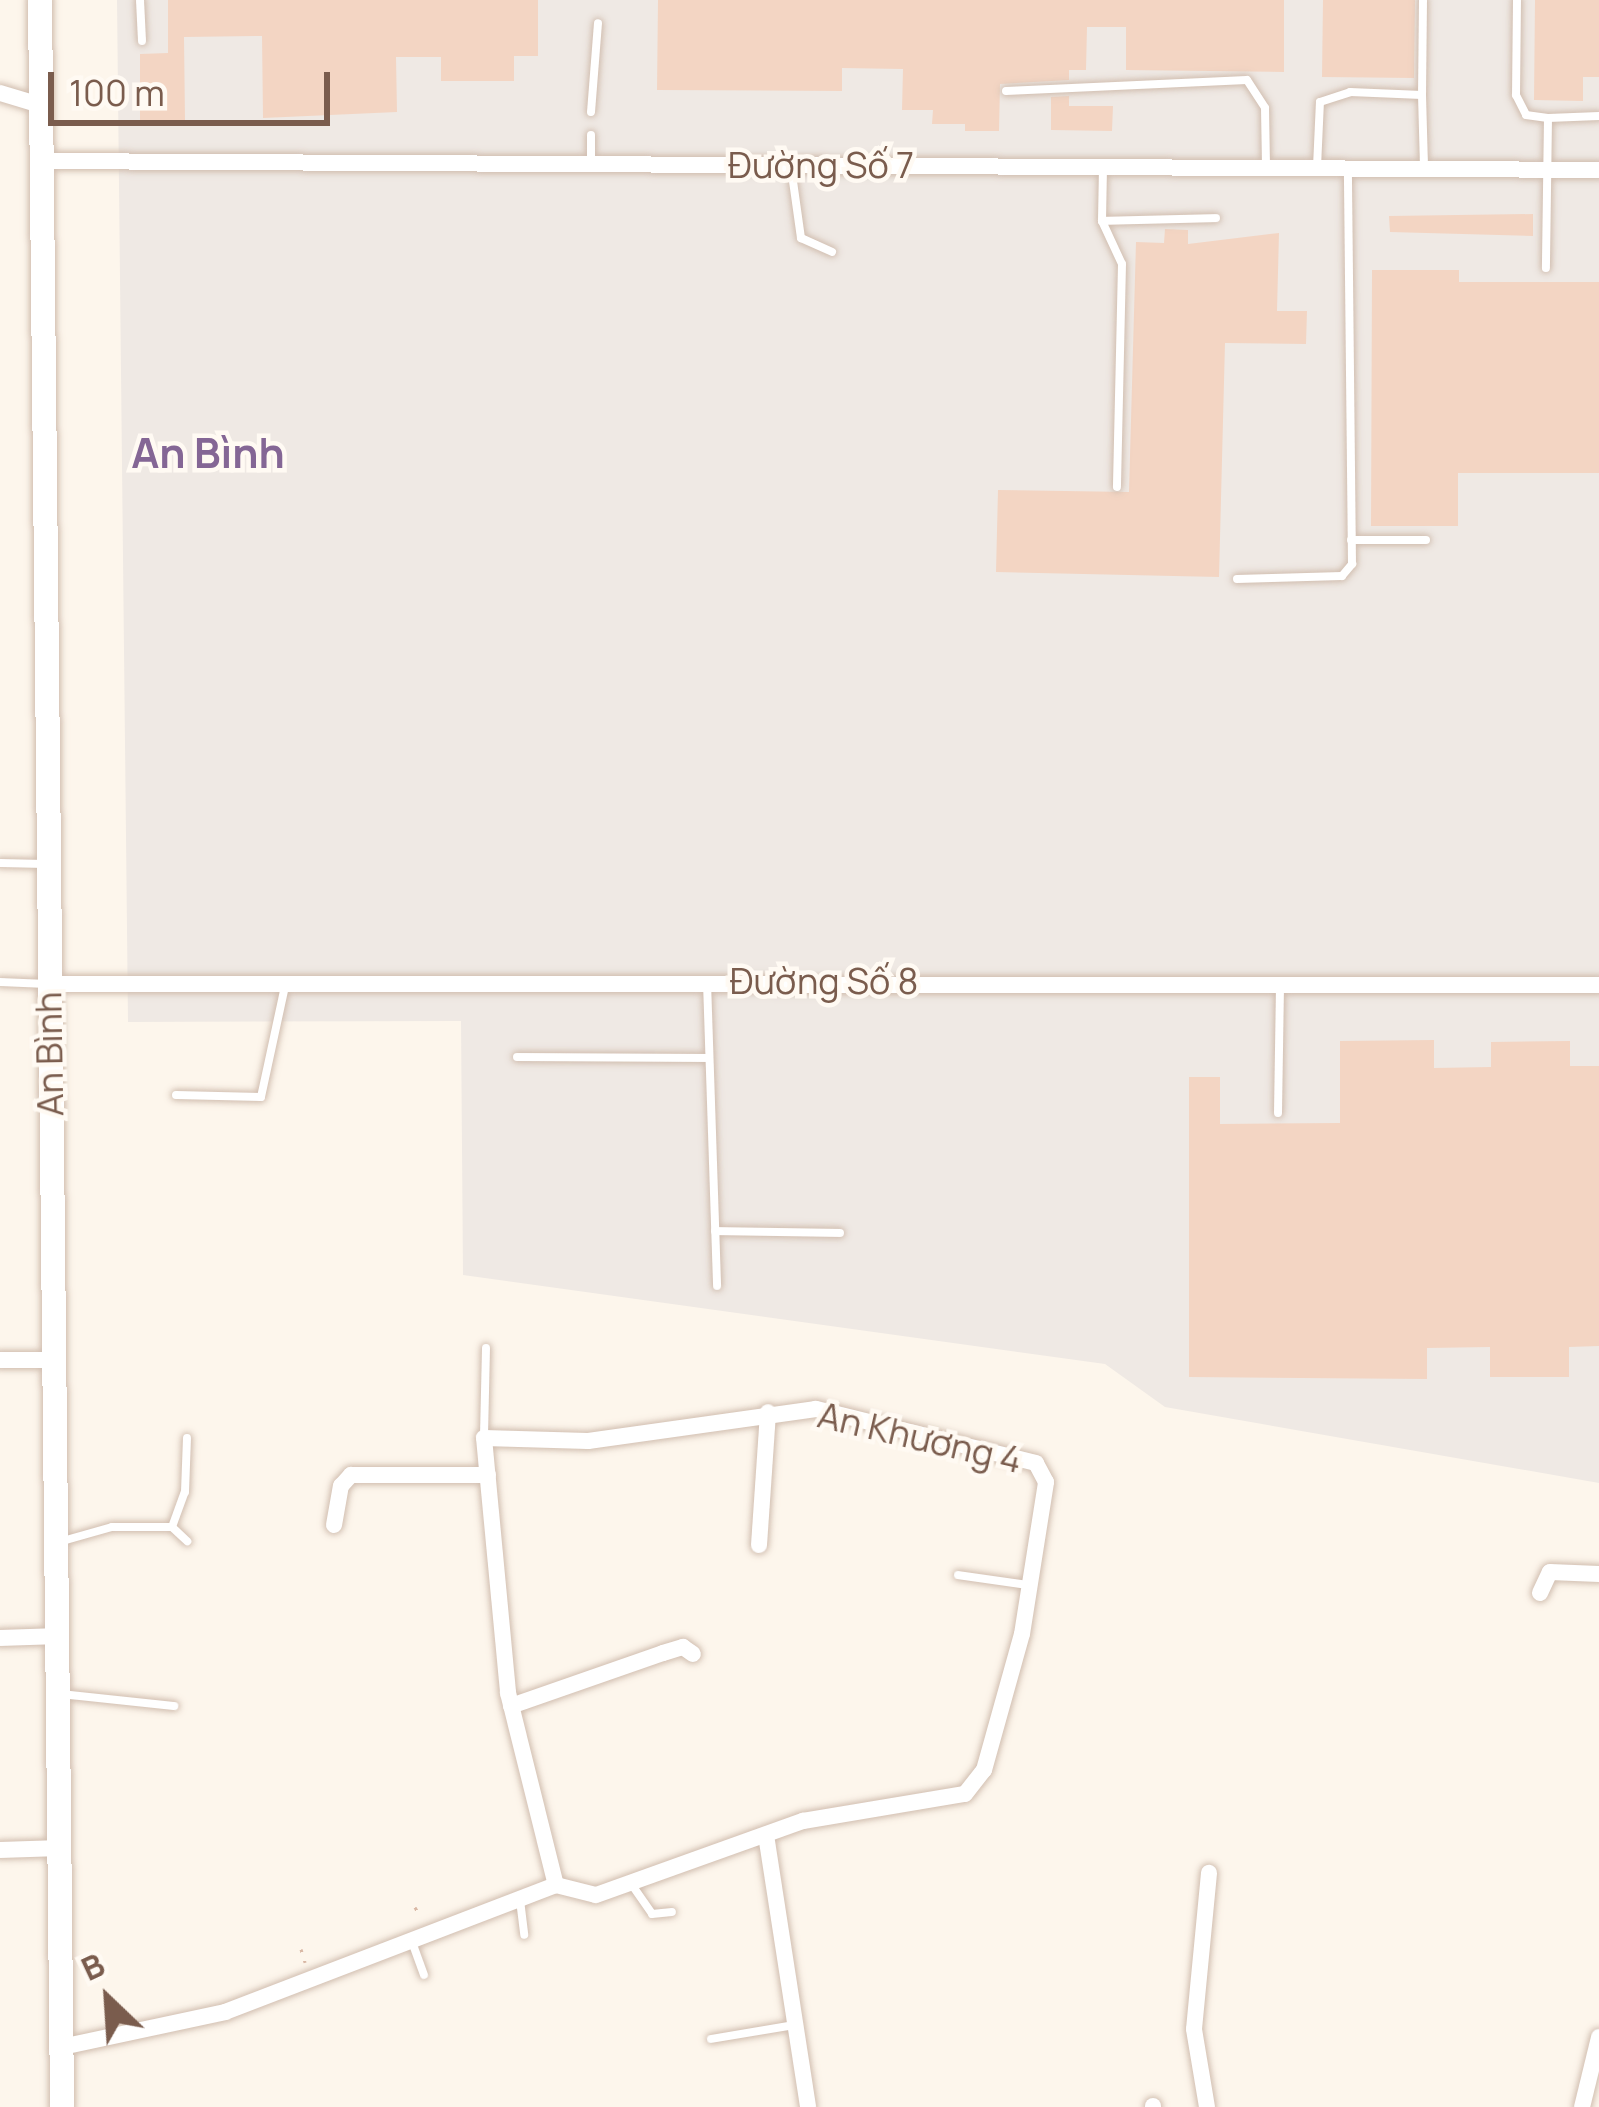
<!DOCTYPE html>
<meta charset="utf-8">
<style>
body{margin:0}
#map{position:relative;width:1599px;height:2107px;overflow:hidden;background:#fdf6ec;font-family:Manrope,sans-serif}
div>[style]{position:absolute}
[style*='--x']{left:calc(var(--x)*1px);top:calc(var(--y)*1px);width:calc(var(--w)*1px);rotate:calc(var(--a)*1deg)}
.industrial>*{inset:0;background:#efe9e4}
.building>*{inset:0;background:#f3d5c3}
.path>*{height:3px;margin-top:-1.5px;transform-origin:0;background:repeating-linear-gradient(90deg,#d9b8a5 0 3px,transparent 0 12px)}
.roads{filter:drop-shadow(0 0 3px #d1beb0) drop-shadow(0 0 3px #d1beb0)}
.service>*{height:8px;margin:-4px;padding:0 4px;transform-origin:4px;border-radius:4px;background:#fff}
.minor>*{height:16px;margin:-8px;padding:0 8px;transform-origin:8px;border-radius:8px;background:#fff}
.secondary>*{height:24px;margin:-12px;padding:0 12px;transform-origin:12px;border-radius:12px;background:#fff}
span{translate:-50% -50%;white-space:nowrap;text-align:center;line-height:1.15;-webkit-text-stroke:9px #fffaf3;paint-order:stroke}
.street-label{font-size:36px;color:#7a5c4d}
.quarter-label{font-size:42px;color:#846695;font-weight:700}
.north{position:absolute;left:48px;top:1939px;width:120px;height:120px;-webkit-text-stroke:9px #fffaf3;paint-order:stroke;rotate:335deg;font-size:33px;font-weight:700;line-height:48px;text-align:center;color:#7a5c4d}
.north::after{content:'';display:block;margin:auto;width:42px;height:54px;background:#7a5c4d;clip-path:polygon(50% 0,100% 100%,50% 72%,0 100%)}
.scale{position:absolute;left:48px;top:72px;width:282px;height:54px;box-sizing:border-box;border:6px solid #7a5c4d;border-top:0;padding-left:15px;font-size:36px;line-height:42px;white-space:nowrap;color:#7a5c4d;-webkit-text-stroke:9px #fffaf3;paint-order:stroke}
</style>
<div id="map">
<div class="industrial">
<div style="clip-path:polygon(117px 0,1599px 0,1599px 1483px,1165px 1407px,1105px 1364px,463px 1275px,461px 1021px,128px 1022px)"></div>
</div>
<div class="building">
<div style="clip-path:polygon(168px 0,538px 0,538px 56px,514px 56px,514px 81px,441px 81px,441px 57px,396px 57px,397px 112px,263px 118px,262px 36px,184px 37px,185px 120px,140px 120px,140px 54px,168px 53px)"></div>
<div style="clip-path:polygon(658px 0,1284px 0,1284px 72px,1126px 70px,1126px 27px,1087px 27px,1086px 70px,1069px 70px,1069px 80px,1000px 84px,999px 131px,965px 131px,965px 124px,932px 124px,933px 110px,902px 110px,903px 69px,842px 68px,842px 91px,657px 90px)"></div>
<div style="clip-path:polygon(1323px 0,1415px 0,1414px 78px,1322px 77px)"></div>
<div style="clip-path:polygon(1535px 0,1599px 0,1599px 77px,1583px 77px,1583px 101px,1534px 100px)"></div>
<div style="clip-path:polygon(1069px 96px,1069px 106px,1113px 106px,1112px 131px,1051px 130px,1051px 97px)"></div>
<div style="clip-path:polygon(1533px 214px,1533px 236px,1390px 232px,1389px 216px)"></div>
<div style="clip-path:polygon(1165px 229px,1188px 230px,1188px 244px,1279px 233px,1277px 311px,1307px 311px,1306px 344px,1225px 343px,1219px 577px,996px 572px,998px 490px,1129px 492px,1136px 242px,1164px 243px)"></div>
<div style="clip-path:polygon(1372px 270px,1459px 270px,1459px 282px,1599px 282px,1599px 473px,1458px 473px,1458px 526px,1371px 526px)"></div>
<div style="clip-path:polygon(1434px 1040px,1434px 1068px,1491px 1067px,1491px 1042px,1570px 1041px,1570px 1066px,1599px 1066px,1599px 1346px,1569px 1347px,1569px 1377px,1490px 1377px,1490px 1347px,1427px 1348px,1427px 1379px,1189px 1377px,1189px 1077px,1220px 1077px,1220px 1124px,1340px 1123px,1340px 1041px)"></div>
</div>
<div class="path">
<div style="--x:415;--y:1907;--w:10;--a:61"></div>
<div style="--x:301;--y:1949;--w:14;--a:73"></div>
</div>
<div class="roads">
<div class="service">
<div style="--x:140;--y:0;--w:41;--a:87.2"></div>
<div style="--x:1517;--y:0;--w:95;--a:90.6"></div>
<div style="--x:1516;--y:95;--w:22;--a:63"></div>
<div style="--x:1526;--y:115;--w:22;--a:8"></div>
<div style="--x:1548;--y:118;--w:150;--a:90.8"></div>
<div style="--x:1006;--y:91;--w:241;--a:-2.6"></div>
<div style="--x:1247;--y:80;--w:33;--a:57"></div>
<div style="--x:1265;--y:108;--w:58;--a:89"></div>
<div style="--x:1422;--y:95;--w:95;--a:-89.4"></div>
<div style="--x:591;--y:112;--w:89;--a:-85.5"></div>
<div style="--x:1548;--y:118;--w:51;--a:-2.2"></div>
<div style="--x:591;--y:135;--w:28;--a:90"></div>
<div style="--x:791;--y:167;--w:72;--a:82"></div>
<div style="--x:801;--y:238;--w:34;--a:24"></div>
<div style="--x:1317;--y:167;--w:65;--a:-87.4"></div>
<div style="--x:1320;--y:102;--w:32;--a:-18"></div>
<div style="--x:1350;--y:92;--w:72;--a:2.4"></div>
<div style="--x:1422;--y:95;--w:73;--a:88.4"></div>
<div style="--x:1103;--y:168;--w:53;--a:91.1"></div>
<div style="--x:1102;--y:221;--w:47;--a:65.1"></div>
<div style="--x:1122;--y:264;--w:223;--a:91.3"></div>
<div style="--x:1102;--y:221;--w:114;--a:-1.5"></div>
<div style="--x:1351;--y:540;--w:75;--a:0"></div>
<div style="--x:1237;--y:579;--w:105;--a:-1.6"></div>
<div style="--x:1342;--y:576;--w:16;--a:-50"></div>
<div style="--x:1352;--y:564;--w:394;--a:-90.6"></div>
<div style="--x:0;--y:863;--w:45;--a:1.3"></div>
<div style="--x:0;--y:982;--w:47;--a:2.4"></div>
<div style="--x:707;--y:982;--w:304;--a:88.1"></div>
<div style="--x:517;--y:1057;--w:192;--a:0.3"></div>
<div style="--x:176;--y:1095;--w:85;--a:1.3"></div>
<div style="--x:261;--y:1097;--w:114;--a:-77.8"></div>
<div style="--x:1278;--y:1113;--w:128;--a:-89.1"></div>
<div style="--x:715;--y:1231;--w:125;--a:0.9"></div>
<div style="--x:484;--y:1436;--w:88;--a:-88.7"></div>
<div style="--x:172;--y:1527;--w:37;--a:-70"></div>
<div style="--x:185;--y:1492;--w:54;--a:-87.9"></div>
<div style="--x:59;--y:1542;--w:55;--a:-15.8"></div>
<div style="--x:112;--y:1527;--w:60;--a:0"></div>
<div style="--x:172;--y:1527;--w:21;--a:43"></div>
<div style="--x:958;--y:1575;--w:70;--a:8.2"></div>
<div style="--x:60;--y:1694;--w:115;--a:6"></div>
<div style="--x:632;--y:1885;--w:35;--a:55"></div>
<div style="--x:652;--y:1914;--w:20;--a:-6"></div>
<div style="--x:520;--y:1900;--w:35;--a:83"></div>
<div style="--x:412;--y:1942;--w:35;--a:70"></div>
<div style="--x:711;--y:2039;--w:85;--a:-9.5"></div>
</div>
<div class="minor">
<div style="--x:0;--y:93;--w:42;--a:16.7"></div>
<div style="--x:42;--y:161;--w:1557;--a:0.33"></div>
<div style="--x:48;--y:984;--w:1551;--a:0.04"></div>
<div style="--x:0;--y:1360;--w:51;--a:0"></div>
<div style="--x:334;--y:1525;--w:40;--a:-80"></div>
<div style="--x:341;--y:1486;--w:15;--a:-48"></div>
<div style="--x:351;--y:1475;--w:137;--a:0"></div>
<div style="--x:759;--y:1545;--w:133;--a:-86.1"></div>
<div style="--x:1540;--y:1593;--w:23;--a:-65"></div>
<div style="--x:1550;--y:1572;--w:49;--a:2.3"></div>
<div style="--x:0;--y:1638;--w:59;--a:-1.9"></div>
<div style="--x:511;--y:1706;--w:161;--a:-19.2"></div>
<div style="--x:663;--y:1653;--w:21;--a:-17"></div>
<div style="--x:683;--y:1647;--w:12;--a:35"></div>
<div style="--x:766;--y:1835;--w:275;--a:81.2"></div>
<div style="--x:0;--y:1850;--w:60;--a:-1.9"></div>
<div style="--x:62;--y:2047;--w:167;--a:-12.1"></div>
<div style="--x:225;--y:2012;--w:355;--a:-21"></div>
<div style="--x:556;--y:1885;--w:41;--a:14"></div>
<div style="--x:596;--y:1895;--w:220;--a:-19.7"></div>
<div style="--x:803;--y:1821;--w:164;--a:-9.5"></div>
<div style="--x:965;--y:1794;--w:31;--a:-52"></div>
<div style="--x:984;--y:1770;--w:141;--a:-74.4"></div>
<div style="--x:1022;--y:1634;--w:154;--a:-81"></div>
<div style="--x:1046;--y:1482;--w:21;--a:-118"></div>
<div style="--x:1036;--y:1463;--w:227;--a:-166.2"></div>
<div style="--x:816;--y:1409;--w:230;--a:172"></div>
<div style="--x:588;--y:1441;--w:104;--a:-178.3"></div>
<div style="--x:484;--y:1438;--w:256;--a:84.6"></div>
<div style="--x:508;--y:1693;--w:198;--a:76"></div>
<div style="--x:1153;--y:2106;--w:1;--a:90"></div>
<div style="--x:1207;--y:2107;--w:79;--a:-99.5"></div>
<div style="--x:1194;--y:2029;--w:157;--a:-84.5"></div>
<div style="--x:1582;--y:2107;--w:72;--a:-76.3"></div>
</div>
<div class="secondary">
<div style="--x:40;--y:0;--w:2107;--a:89.4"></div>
</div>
</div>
<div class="street-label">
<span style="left:821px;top:165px">Đường Số 7</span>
<span style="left:824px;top:981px">Đường Số 8</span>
<span style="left:49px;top:1054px;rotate:-91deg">An Bình</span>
<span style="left:920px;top:1437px;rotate:13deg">An Khương 4</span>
</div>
<div class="quarter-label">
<span style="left:208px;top:452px">An Bình</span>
</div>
<div class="north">B</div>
<div class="scale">100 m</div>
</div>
